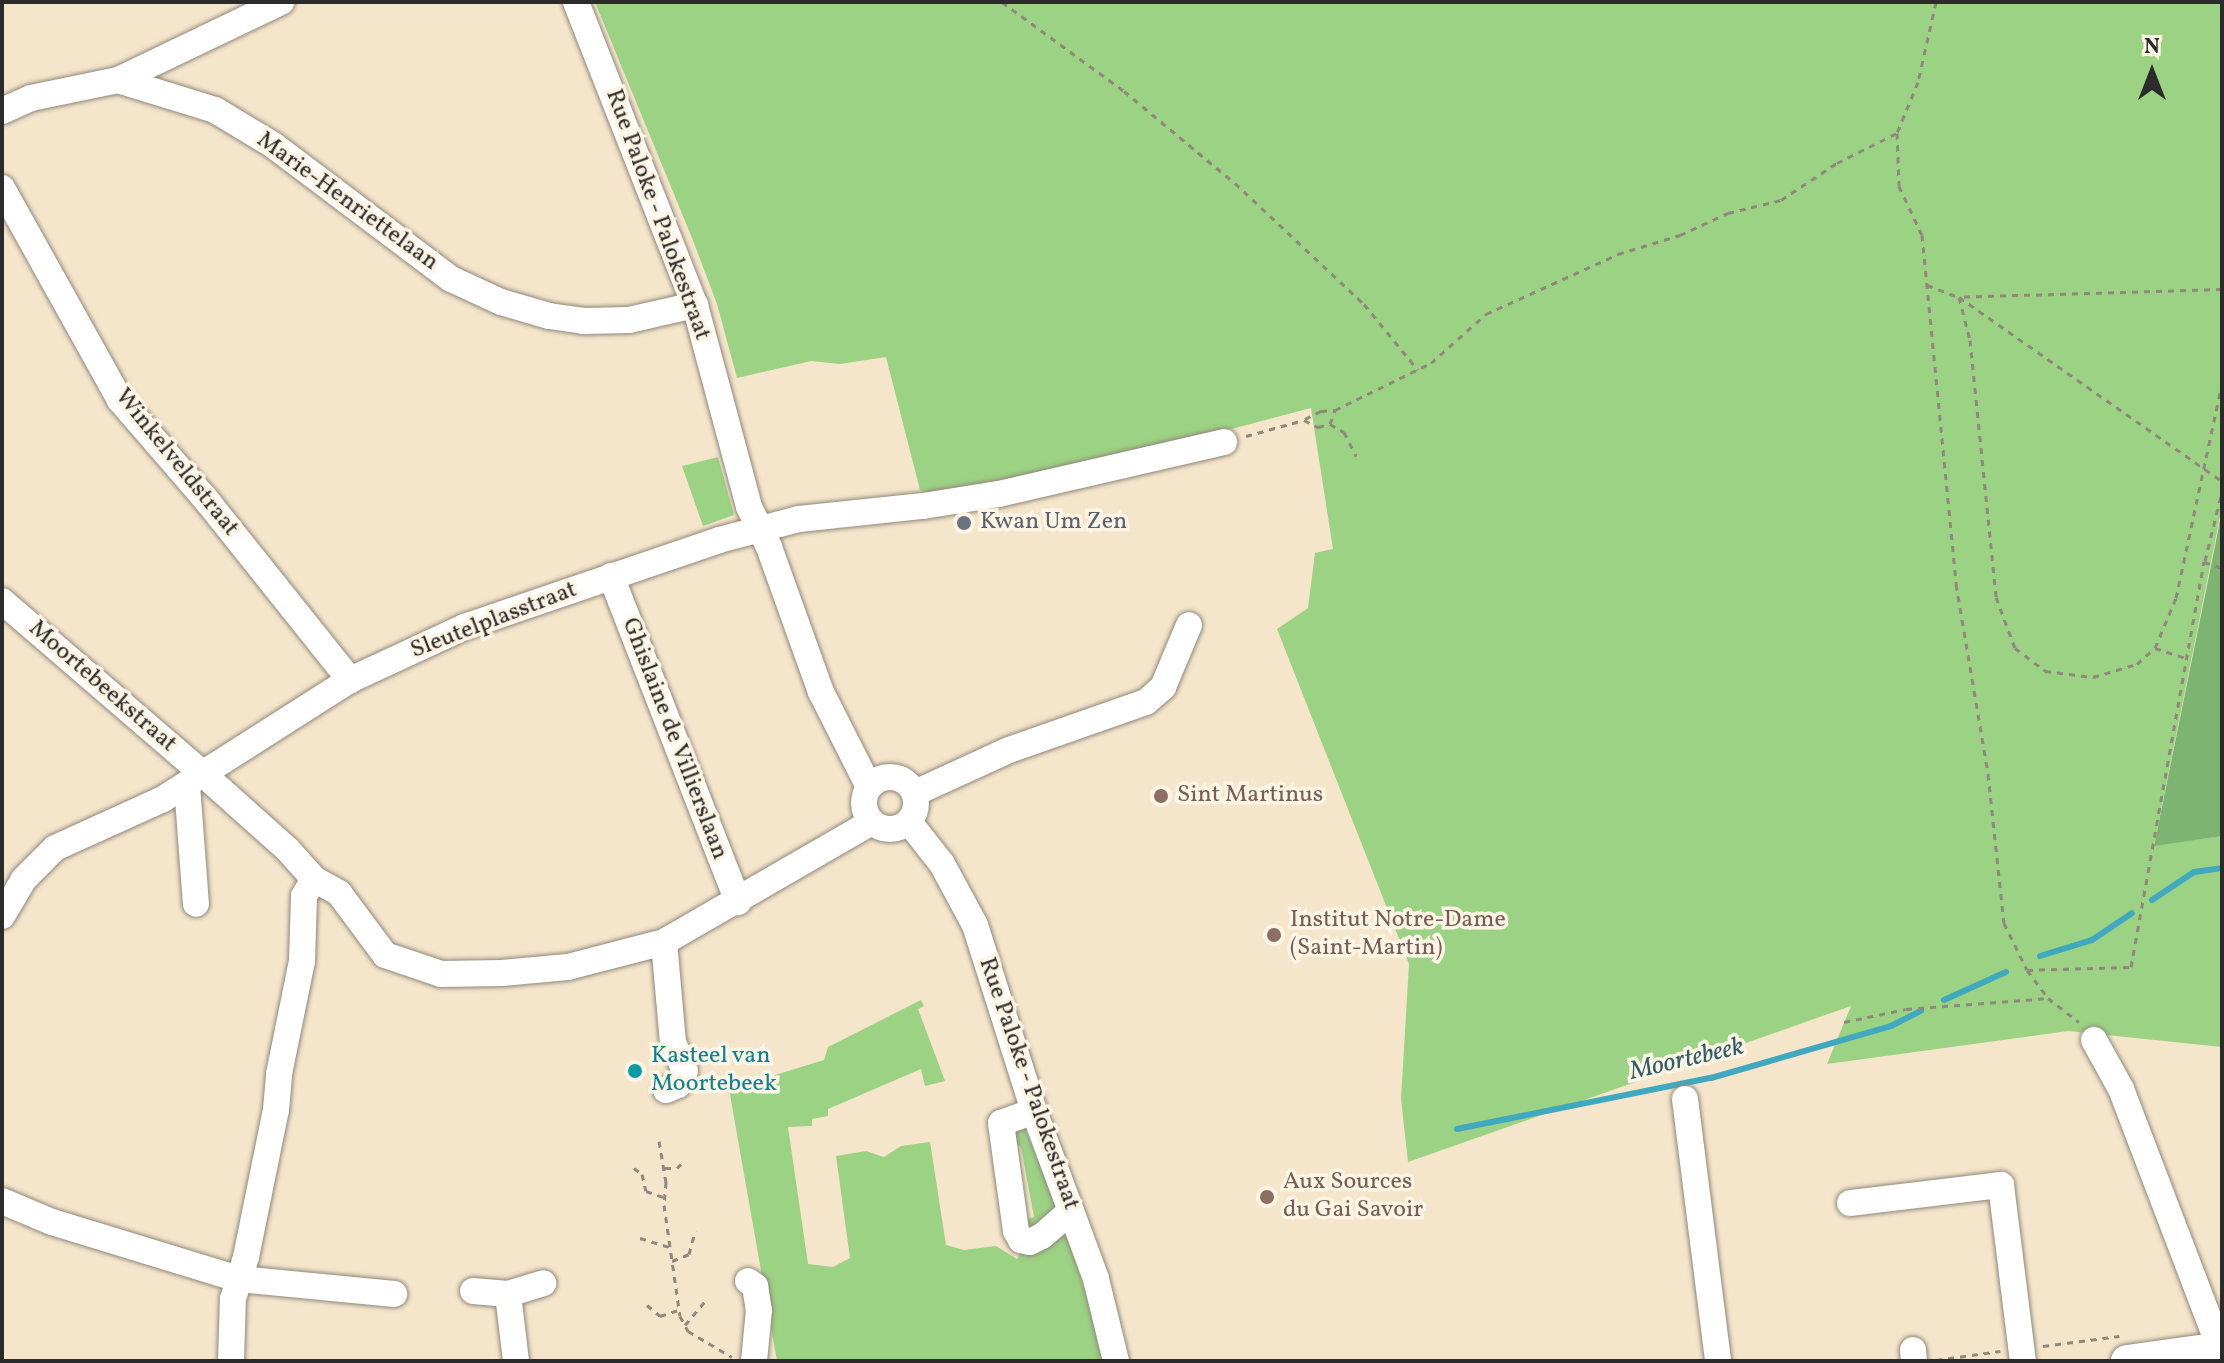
<!DOCTYPE html>
<style>
body{margin:0}
#map{position:relative;width:2224px;height:1363px;overflow:hidden;background:#f5e5cb;font-family:Vollkorn,serif}
div>[style]{position:absolute}
[style*='--x']{left:calc(var(--x)*1px);top:calc(var(--y)*1px);width:calc(var(--w)*1px);rotate:calc(var(--a)*1deg)}
.green>*{inset:0;background:#9cd284}
.forest>*{inset:0;background:#7db472}
.stream>*{height:6px;margin:-3px;padding:0 3px;transform-origin:3px;border-radius:3px;background:#40a9c0}
.path>*{height:3px;margin-top:-1.5px;transform-origin:0;background:repeating-linear-gradient(90deg,#90887b 0 6px,transparent 0 12px)}
.roads{filter:drop-shadow(0 0 2px #90887b) drop-shadow(0 0 2px #90887b)}
.minor>*{height:26px;margin:-13px;padding:0 13px;transform-origin:13px;border-radius:13px;background:#fff}
.minor>.ring{margin:-13px;padding:0;box-sizing:content-box;background:none;border:26px solid #fff;border-radius:50%}
.major>*{height:32px;margin:-16px;padding:0 16px;transform-origin:16px;border-radius:16px;background:#fff}
.dots>*{width:22px;height:22px;translate:-50% -50%;box-sizing:border-box;border:4px solid #fcf5e5;border-radius:50%}
span{translate:-50% -50%;white-space:nowrap;text-align:center;line-height:1.15;-webkit-text-stroke:7px #fcf5e5;paint-order:stroke}
.street-label{font-size:24px;color:#2b2b2b}
.worship-label{font-size:24px;color:#5b616d}
.left{translate:0 -50%;text-align:left}
.education-label{font-size:24px;color:#785e54}
.culture-label{font-size:24px;color:#0d838f}
.water-label{font-size:26px;color:#335d67;font-style:italic}
.frame{position:absolute;inset:0;border:4px solid #2b2b2b;pointer-events:none}
.north{position:absolute;left:2112px;top:32px;width:80px;height:80px;-webkit-text-stroke:6px #fcf5e5;paint-order:stroke;rotate:0deg;font-size:22px;font-weight:700;line-height:32px;text-align:center;color:#2b2b2b}
.north::after{content:'';display:block;margin:auto;width:28px;height:36px;background:#2b2b2b;clip-path:polygon(50% 0,100% 100%,50% 72%,0 100%)}
</style>
<div id="map">
<div class="green">
<div style="clip-path:polygon(595px 2px,2222px 2px,2222px 507px,2154px 845px,2222px 836px,2222px 1047px,2068px 1031px,1827px 1064px,1851px 1006px,1408px 1162px,1401px 1099px,1409px 964px,1277px 629px,1308px 608px,1315px 553px,1333px 549px,1311px 408px,1205px 436px,936px 495px,920px 490px,886px 357px,840px 364px,811px 361px,737px 378px,717px 304px,692px 238px)"></div>
<div style="clip-path:polygon(718px 457px,734px 515px,703px 526px,682px 466px)"></div>
<div style="clip-path:polygon(921px 1000px,924px 1006px,918px 1009px,945px 1081px,925px 1086px,921px 1069px,828px 1109px,828px 1116px,812px 1119px,812px 1126px,788px 1127px,808px 1264px,833px 1267px,850px 1258px,836px 1156px,866px 1151px,884px 1157px,901px 1146px,930px 1142px,946px 1245px,964px 1250px,996px 1246px,1017px 1259px,1023px 1248px,1064px 1223px,1106px 1361px,777px 1361px,729px 1089px,824px 1060px,828px 1047px)"></div>
<div style="clip-path:polygon(1019px 1128px,1025px 1129px,1059px 1212px,1030px 1235px,1020px 1221px,1034px 1217px,1021px 1147px,1009px 1141px,1010px 1134px)"></div>
</div>
<div class="forest">
<div style="clip-path:polygon(2222px 510px,2222px 836px,2154px 846px,2213px 556px)"></div>
</div>
<div class="stream">
<div style="--x:2152;--y:900;--w:50;--a:-33.7"></div>
<div style="--x:2194;--y:872;--w:28;--a:-8"></div>
<div style="--x:2040;--y:956;--w:54;--a:-17.1"></div>
<div style="--x:2092;--y:940;--w:48;--a:-34"></div>
<div style="--x:1944;--y:1000;--w:68;--a:-24.3"></div>
<div style="--x:1457;--y:1129;--w:259;--a:-11.4"></div>
<div style="--x:1711;--y:1078;--w:187;--a:-16.1"></div>
<div style="--x:1891;--y:1026;--w:34;--a:-27"></div>
</div>
<div class="path">
<div style="--x:1002;--y:2;--w:151;--a:36.1"></div>
<div style="--x:1124;--y:91;--w:144;--a:39.7"></div>
<div style="--x:1235;--y:183;--w:177;--a:43.2"></div>
<div style="--x:1364;--y:304;--w:85;--a:50.7"></div>
<div style="--x:1936;--y:2;--w:82;--a:102.7"></div>
<div style="--x:1918;--y:82;--w:55;--a:112.4"></div>
<div style="--x:1897;--y:133;--w:53;--a:87.8"></div>
<div style="--x:1899;--y:186;--w:54;--a:64.9"></div>
<div style="--x:1922;--y:235;--w:351;--a:84.4"></div>
<div style="--x:1956;--y:584;--w:193;--a:80.4"></div>
<div style="--x:1988;--y:774;--w:150;--a:83.9"></div>
<div style="--x:2004;--y:923;--w:52;--a:63.9"></div>
<div style="--x:2027;--y:970;--w:35;--a:53"></div>
<div style="--x:2048;--y:998;--w:39;--a:38"></div>
<div style="--x:1927;--y:285;--w:34;--a:21"></div>
<div style="--x:1959;--y:297;--w:321;--a:35"></div>
<div style="--x:2222;--y:289;--w:263;--a:178.3"></div>
<div style="--x:1959;--y:297;--w:44;--a:75.7"></div>
<div style="--x:1970;--y:340;--w:258;--a:84.2"></div>
<div style="--x:1996;--y:597;--w:54;--a:69.6"></div>
<div style="--x:2015;--y:648;--w:38;--a:37"></div>
<div style="--x:2045;--y:671;--w:48;--a:7.1"></div>
<div style="--x:2093;--y:677;--w:46;--a:-16.5"></div>
<div style="--x:2137;--y:664;--w:24;--a:-42"></div>
<div style="--x:2155;--y:648;--w:54;--a:-67.2"></div>
<div style="--x:2176;--y:598;--w:219;--a:-77.9"></div>
<div style="--x:1305;--y:419;--w:18;--a:-27"></div>
<div style="--x:1321;--y:411;--w:14;--a:-4"></div>
<div style="--x:1330;--y:424;--w:16;--a:30"></div>
<div style="--x:1344;--y:432;--w:27;--a:63"></div>
<div style="--x:1246;--y:436;--w:60;--a:-15.4"></div>
<div style="--x:1304;--y:420;--w:16;--a:27"></div>
<div style="--x:1318;--y:427;--w:12;--a:-14"></div>
<div style="--x:1330;--y:424;--w:15;--a:-70"></div>
<div style="--x:1335;--y:410;--w:107;--a:-26.1"></div>
<div style="--x:1431;--y:363;--w:74;--a:-41.7"></div>
<div style="--x:1486;--y:314;--w:145;--a:-24.4"></div>
<div style="--x:1618;--y:254;--w:65;--a:-17"></div>
<div style="--x:1680;--y:235;--w:53;--a:-24.6"></div>
<div style="--x:1728;--y:213;--w:55;--a:-13.8"></div>
<div style="--x:1781;--y:200;--w:67;--a:-33.5"></div>
<div style="--x:1837;--y:163;--w:67;--a:-26.6"></div>
<div style="--x:2205;--y:561;--w:72;--a:-76.3"></div>
<div style="--x:2155;--y:648;--w:33;--a:18"></div>
<div style="--x:2027;--y:970;--w:104;--a:-1.7"></div>
<div style="--x:2131;--y:967;--w:412;--a:-79.8"></div>
<div style="--x:2204;--y:562;--w:19;--a:18"></div>
<div style="--x:1844;--y:1022;--w:63;--a:-11.8"></div>
<div style="--x:1906;--y:1009;--w:142;--a:-4.4"></div>
<div style="--x:659;--y:1141;--w:42;--a:80.3"></div>
<div style="--x:666;--y:1182;--w:23;--a:95"></div>
<div style="--x:664;--y:1205;--w:112;--a:81.8"></div>
<div style="--x:680;--y:1316;--w:17;--a:62"></div>
<div style="--x:688;--y:1331;--w:51;--a:30.6"></div>
<div style="--x:634;--y:1168;--w:10;--a:37"></div>
<div style="--x:642;--y:1174;--w:17;--a:77"></div>
<div style="--x:646;--y:1191;--w:18;--a:19"></div>
<div style="--x:665;--y:1168;--w:12;--a:0"></div>
<div style="--x:677;--y:1168;--w:8;--a:-45"></div>
<div style="--x:640;--y:1238;--w:31;--a:17"></div>
<div style="--x:672;--y:1261;--w:18;--a:-22"></div>
<div style="--x:689;--y:1254;--w:24;--a:-75"></div>
<div style="--x:647;--y:1305;--w:17;--a:40"></div>
<div style="--x:660;--y:1316;--w:19;--a:-18"></div>
<div style="--x:685;--y:1325;--w:33;--a:-50"></div>
<div style="--x:2043;--y:1346;--w:77;--a:-7.5"></div>
<div style="--x:1936;--y:1360;--w:65;--a:-8"></div>
</div>
<div class="roads">
<div class="minor">
<div style="--x:576;--y:2;--w:326;--a:68.6"></div>
<div style="--x:695;--y:305;--w:209;--a:75"></div>
<div style="--x:749;--y:507;--w:45;--a:63.4"></div>
<div style="--x:769;--y:547;--w:154;--a:70.3"></div>
<div style="--x:821;--y:692;--w:106;--a:63.2"></div>
<div style="--x:118;--y:80;--w:181;--a:-25.6"></div>
<div style="--x:2;--y:111;--w:32;--a:-24"></div>
<div style="--x:31;--y:98;--w:89;--a:-11.7"></div>
<div style="--x:118;--y:80;--w:102;--a:17.2"></div>
<div style="--x:215;--y:110;--w:68;--a:31.1"></div>
<div style="--x:273;--y:145;--w:223;--a:37"></div>
<div style="--x:451;--y:279;--w:55;--a:24.7"></div>
<div style="--x:501;--y:302;--w:50;--a:16.3"></div>
<div style="--x:549;--y:316;--w:35;--a:8"></div>
<div style="--x:584;--y:321;--w:45;--a:-1.3"></div>
<div style="--x:629;--y:320;--w:68;--a:-12.8"></div>
<div style="--x:2;--y:188;--w:243;--a:60.9"></div>
<div style="--x:120;--y:400;--w:135;--a:49.2"></div>
<div style="--x:208;--y:502;--w:228;--a:51.4"></div>
<div style="--x:611;--y:576;--w:350;--a:68.7"></div>
<div style="--x:2;--y:601;--w:264;--a:40.7"></div>
<div style="--x:202;--y:773;--w:115;--a:41.8"></div>
<div style="--x:288;--y:850;--w:39;--a:48"></div>
<div style="--x:314;--y:879;--w:29;--a:29"></div>
<div style="--x:339;--y:893;--w:77;--a:53.4"></div>
<div style="--x:385;--y:955;--w:59;--a:18.7"></div>
<div style="--x:441;--y:974;--w:61;--a:-0.9"></div>
<div style="--x:502;--y:973;--w:66;--a:-5.2"></div>
<div style="--x:568;--y:967;--w:99;--a:-14.6"></div>
<div style="--x:664;--y:942;--w:240;--a:-30"></div>
<div class="ring" style="left:864px;top:777px;width:26px;height:26px"></div>
<div style="--x:187;--y:785;--w:119;--a:85.7"></div>
<div style="--x:915;--y:793;--w:103;--a:-24.6"></div>
<div style="--x:1009;--y:750;--w:145;--a:-19.3"></div>
<div style="--x:1146;--y:702;--w:23;--a:-41"></div>
<div style="--x:1163;--y:687;--w:67;--a:-67.2"></div>
<div style="--x:909;--y:822;--w:53;--a:51.8"></div>
<div style="--x:942;--y:864;--w:69;--a:61.6"></div>
<div style="--x:975;--y:925;--w:195;--a:72.4"></div>
<div style="--x:1034;--y:1111;--w:179;--a:69.7"></div>
<div style="--x:1096;--y:1279;--w:84;--a:76.3"></div>
<div style="--x:2;--y:916;--w:43;--a:-59.3"></div>
<div style="--x:24;--y:879;--w:44;--a:-45"></div>
<div style="--x:55;--y:848;--w:119;--a:-24.4"></div>
<div style="--x:163;--y:799;--w:222;--a:-32.5"></div>
<div style="--x:350;--y:680;--w:126;--a:-24.9"></div>
<div style="--x:464;--y:627;--w:269;--a:-18.8"></div>
<div style="--x:719;--y:540;--w:83;--a:-14.7"></div>
<div style="--x:799;--y:519;--w:125;--a:-6"></div>
<div style="--x:923;--y:506;--w:77;--a:-9"></div>
<div style="--x:999;--y:494;--w:231;--a:-13"></div>
<div style="--x:664;--y:942;--w:100;--a:84.9"></div>
<div style="--x:673;--y:1042;--w:31;--a:68"></div>
<div style="--x:685;--y:1071;--w:16;--a:117"></div>
<div style="--x:678;--y:1085;--w:13;--a:157"></div>
<div style="--x:2094;--y:1040;--w:56;--a:61.1"></div>
<div style="--x:2121;--y:1089;--w:284;--a:69.1"></div>
<div style="--x:1685;--y:1099;--w:264;--a:82.8"></div>
<div style="--x:1034;--y:1111;--w:35;--a:160"></div>
<div style="--x:1001;--y:1123;--w:109;--a:82.1"></div>
<div style="--x:1016;--y:1231;--w:10;--a:61"></div>
<div style="--x:1021;--y:1240;--w:9;--a:13"></div>
<div style="--x:1030;--y:1242;--w:13;--a:-27"></div>
<div style="--x:1042;--y:1236;--w:38;--a:-41"></div>
<div style="--x:2;--y:1201;--w:54;--a:22.8"></div>
<div style="--x:52;--y:1222;--w:195;--a:17"></div>
<div style="--x:239;--y:1279;--w:156;--a:5.5"></div>
<div style="--x:1850;--y:1203;--w:152;--a:-6.8"></div>
<div style="--x:2001;--y:1185;--w:177;--a:82.9"></div>
<div style="--x:748;--y:1281;--w:9;--a:36"></div>
<div style="--x:755;--y:1286;--w:24;--a:81"></div>
<div style="--x:759;--y:1310;--w:51;--a:95.6"></div>
<div style="--x:473;--y:1291;--w:35;--a:5"></div>
<div style="--x:508;--y:1294;--w:67;--a:83.2"></div>
<div style="--x:508;--y:1294;--w:37;--a:-17"></div>
<div style="--x:1913;--y:1350;--w:11;--a:85"></div>
<div style="--x:231;--y:1361;--w:62;--a:-88.2"></div>
<div style="--x:233;--y:1299;--w:44;--a:-72.8"></div>
<div style="--x:246;--y:1257;--w:150;--a:-78.5"></div>
<div style="--x:276;--y:1110;--w:36;--a:-85"></div>
<div style="--x:279;--y:1074;--w:115;--a:-78.5"></div>
<div style="--x:302;--y:961;--w:65;--a:-88.2"></div>
<div style="--x:304;--y:896;--w:20;--a:-60"></div>
</div>
<div class="major">
<div style="--x:2127;--y:1361;--w:96;--a:-7.8"></div>
</div>
</div>
<div class="dots">
<div style="left:964px;top:523px;background:#6b7280"></div>
<div style="left:1161px;top:796px;background:#8d6e63"></div>
<div style="left:1274px;top:935px;background:#8d6e63"></div>
<div style="left:635px;top:1071px;background:#0f9aa8"></div>
<div style="left:1267px;top:1197px;background:#8d6e63"></div>
</div>
<div class="street-label">
<span style="left:347px;top:202px;rotate:36deg">Marie-Henriettelaan</span>
<span style="left:657px;top:215px;rotate:70deg">Rue Paloke - Palokestraat</span>
<span style="left:176px;top:463px;rotate:51deg">Winkelveldstraat</span>
<span style="left:494px;top:621px;rotate:-21deg">Sleutelplasstraat</span>
<span style="left:102px;top:687px;rotate:41deg">Moortebeekstraat</span>
<span style="left:674px;top:739px;rotate:69deg">Ghislaine de Villierslaan</span>
<span style="left:1028px;top:1084px;rotate:71deg">Rue Paloke - Palokestraat</span>
</div>
<div class="worship-label">
<span class="left" style="left:980px;top:523px">Kwan Um Zen</span>
</div>
<div class="education-label">
<span class="left" style="left:1177px;top:796px">Sint Martinus</span>
<span class="left" style="left:1290px;top:935px">Institut Notre-Dame<br>(Saint-Martin)</span>
<span class="left" style="left:1283px;top:1197px">Aux Sources<br>du Gai Savoir</span>
</div>
<div class="culture-label">
<span class="left" style="left:651px;top:1071px">Kasteel van<br>Moortebeek</span>
</div>
<div class="water-label">
<span style="left:1687px;top:1060px;rotate:-13deg">Moortebeek</span>
</div>
<div class="frame"></div>
<div class="north">N</div>
</div>
